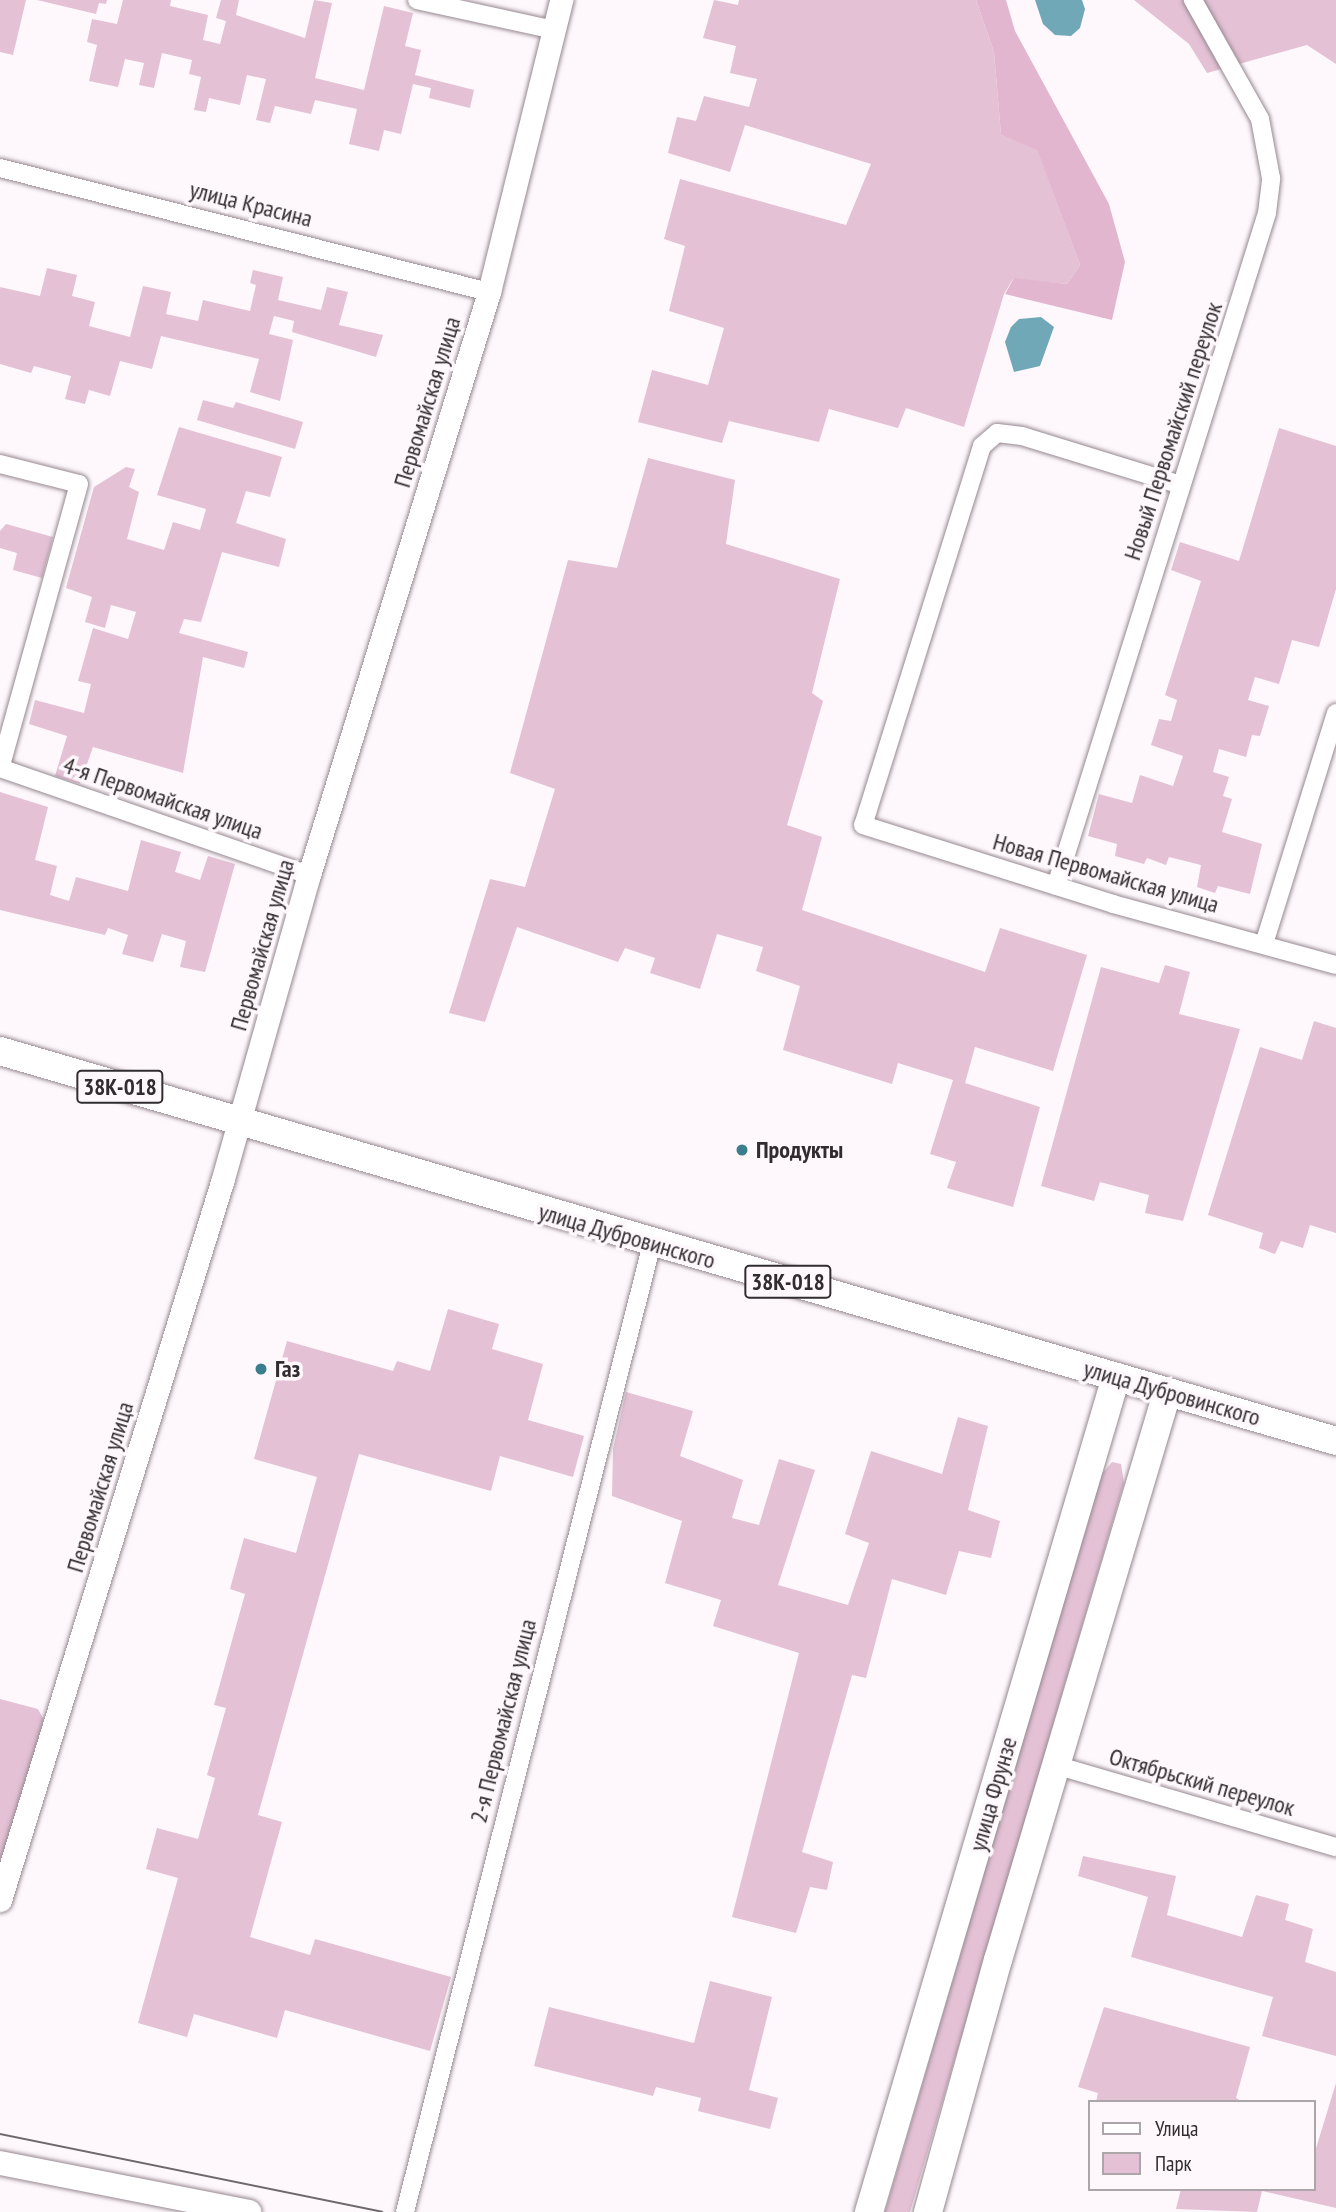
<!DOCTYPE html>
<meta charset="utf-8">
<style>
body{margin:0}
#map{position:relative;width:1336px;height:2212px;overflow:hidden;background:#fef8fc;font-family:"PT Sans Narrow",sans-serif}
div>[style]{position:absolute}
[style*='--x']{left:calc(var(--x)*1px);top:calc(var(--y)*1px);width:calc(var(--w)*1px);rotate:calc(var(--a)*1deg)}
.green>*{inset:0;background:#e4c1d5}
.forest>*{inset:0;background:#e3b6d0}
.water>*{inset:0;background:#71a8b7}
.roads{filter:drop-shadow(0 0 2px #968890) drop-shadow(0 0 2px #968890)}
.minor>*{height:18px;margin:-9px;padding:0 9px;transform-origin:9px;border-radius:9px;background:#fff}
.tertiary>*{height:23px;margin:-11.5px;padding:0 11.5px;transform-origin:11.5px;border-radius:11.5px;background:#fff}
.secondary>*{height:24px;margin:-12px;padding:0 12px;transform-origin:12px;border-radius:12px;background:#fff}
.primary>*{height:28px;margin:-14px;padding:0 14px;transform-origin:14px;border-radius:14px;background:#fff}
.tram>*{height:2px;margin:-1px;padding:0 1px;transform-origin:1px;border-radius:1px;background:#6e686c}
.dots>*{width:19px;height:19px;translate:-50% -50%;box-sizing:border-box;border:4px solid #fef8fc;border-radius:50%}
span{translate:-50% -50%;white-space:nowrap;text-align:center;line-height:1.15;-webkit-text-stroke:7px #fef8fc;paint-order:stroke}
.shield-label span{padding:2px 5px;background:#fef8fc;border:2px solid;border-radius:5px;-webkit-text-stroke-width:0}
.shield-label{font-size:23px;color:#312c2f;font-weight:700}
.street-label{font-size:24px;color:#312c2f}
.poi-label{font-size:24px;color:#312c2f;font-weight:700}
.left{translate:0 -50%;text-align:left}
.legend{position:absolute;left:1088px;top:2100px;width:228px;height:91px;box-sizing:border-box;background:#fef8fc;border:2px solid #aca6aa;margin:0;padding:9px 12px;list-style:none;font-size:21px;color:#312c2f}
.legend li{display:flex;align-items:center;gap:14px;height:35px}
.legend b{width:35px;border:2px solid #aca6aa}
</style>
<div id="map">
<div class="green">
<div style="clip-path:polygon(0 0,26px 0,13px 55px,0 52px)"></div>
<div style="clip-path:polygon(37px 0,107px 0,106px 4px,99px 3px,96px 14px)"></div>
<div style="clip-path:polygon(123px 0,171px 0,170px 6px,208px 15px,203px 40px,220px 44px,226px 21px,216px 18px,221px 0,239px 0,236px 15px,305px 38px,314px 0,332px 3px,315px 78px,364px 90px,384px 6px,413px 13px,405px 46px,421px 50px,415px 75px,474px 90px,470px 108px,429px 98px,431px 88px,413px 84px,401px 134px,384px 130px,379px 151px,349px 144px,357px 109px,315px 100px,311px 114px,275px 106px,270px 123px,256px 120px,266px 79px,247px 75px,240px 105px,209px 98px,206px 112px,194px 110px,201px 77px,189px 74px,192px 60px,162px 53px,154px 88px,139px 85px,144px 63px,125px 59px,118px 87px,89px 81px,97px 45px,87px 42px,92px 19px,117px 24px)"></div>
<div style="clip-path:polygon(714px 0,738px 5px,739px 0,976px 0,994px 52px,1001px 135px,1037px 149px,1080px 265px,1067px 284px,1013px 279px,1004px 294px,964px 427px,906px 408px,898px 428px,829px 409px,819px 442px,729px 421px,722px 443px,638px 422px,652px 370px,708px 385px,724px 328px,669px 311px,685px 246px,664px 239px,680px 179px,846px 225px,871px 164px,745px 125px,730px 172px,668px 153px,677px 117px,696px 121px,704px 96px,749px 107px,757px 79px,730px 73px,736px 46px,703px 38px)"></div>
<div style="clip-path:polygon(1134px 0,1336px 0,1336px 64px,1307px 45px,1207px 73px,1189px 44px)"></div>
<div style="clip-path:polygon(47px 268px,77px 275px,72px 296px,95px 302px,89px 326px,130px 337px,143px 286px,171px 292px,166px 314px,198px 321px,203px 300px,250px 311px,256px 285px,250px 283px,253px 270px,283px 277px,278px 300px,321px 310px,327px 287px,348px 292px,339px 325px,383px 335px,376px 357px,292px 332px,294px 321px,274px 316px,269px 334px,293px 340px,280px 401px,250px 392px,259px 359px,161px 336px,152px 369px,120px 361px,110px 396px,89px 390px,85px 404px,65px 399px,71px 376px,34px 366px,31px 373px,0 364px,0 287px,40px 296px)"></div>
<div style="clip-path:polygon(203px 400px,233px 408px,236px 402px,303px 422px,295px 449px,197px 420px)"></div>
<div style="clip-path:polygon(179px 427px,282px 457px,270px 497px,246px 491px,236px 523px,286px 539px,279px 567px,222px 552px,201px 622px,184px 619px,179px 633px,248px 652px,244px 668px,203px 657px,183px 773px,93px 747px,80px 784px,55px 776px,67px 736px,29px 724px,35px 700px,84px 713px,91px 684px,78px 681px,93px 628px,128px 639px,136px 612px,111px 605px,105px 628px,85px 622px,92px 597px,66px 588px,94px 487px,126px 467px,135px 469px,129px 487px,139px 492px,127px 539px,164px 550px,173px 522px,200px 530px,206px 509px,157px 495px)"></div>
<div style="clip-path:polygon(1279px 428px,1336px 446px,1336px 589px,1319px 647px,1292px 640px,1279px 684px,1255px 677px,1248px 700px,1269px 706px,1260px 736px,1252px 735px,1246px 757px,1219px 749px,1213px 772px,1229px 777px,1223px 796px,1232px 799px,1222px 832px,1262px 844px,1250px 894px,1218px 886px,1215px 893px,1197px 887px,1201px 865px,1169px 857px,1166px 865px,1147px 858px,1144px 864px,1115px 856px,1117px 844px,1088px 836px,1099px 794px,1132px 803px,1140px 775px,1173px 786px,1183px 756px,1151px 745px,1159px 719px,1171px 721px,1177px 700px,1165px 695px,1201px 581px,1171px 570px,1180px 542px,1239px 561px)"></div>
<div style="clip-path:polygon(648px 458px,735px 480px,726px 544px,840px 579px,812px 693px,823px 701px,787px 825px,822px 837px,802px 910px,985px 972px,1000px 928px,1087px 955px,1053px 1071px,975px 1047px,965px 1083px,1040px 1107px,1013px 1207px,947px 1188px,956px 1162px,930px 1154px,953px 1080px,898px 1063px,892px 1084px,783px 1050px,800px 986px,756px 971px,763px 947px,717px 934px,700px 989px,650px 973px,655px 958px,625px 948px,618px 962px,517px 927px,485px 1022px,449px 1013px,490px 879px,525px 887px,555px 789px,510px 773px,568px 560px,617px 568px)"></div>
<div style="clip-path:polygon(6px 524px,53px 537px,42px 578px,13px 570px,17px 553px,0 548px,0 531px)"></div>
<div style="clip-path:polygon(0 792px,48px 807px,35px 860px,57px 866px,50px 895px,69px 901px,76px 877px,128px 891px,141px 840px,181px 852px,175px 872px,200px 880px,208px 856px,235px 864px,205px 972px,180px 967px,186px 941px,162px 934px,153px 962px,122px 954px,128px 935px,108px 928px,105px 935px,0 910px)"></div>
<div style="clip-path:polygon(1165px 965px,1190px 972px,1179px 1014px,1240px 1029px,1183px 1221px,1145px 1213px,1149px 1195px,1100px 1182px,1094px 1201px,1041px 1186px,1101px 967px,1159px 983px)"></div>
<div style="clip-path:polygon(1314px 1021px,1336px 1028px,1336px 1233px,1310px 1225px,1303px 1248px,1281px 1241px,1275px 1254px,1259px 1248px,1263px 1233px,1208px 1215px,1260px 1047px,1302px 1060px)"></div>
<div style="clip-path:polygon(448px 1309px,499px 1324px,492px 1349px,543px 1364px,528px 1420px,584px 1436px,573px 1477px,500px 1456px,491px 1491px,359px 1454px,258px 1815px,282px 1822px,250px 1937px,310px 1955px,315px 1939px,451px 1977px,430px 2051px,285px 2010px,277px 2038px,194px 2014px,187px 2037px,138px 2023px,178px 1878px,146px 1869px,157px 1828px,198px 1839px,215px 1778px,207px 1775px,226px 1708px,214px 1705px,245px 1594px,230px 1589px,244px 1538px,296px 1553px,317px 1477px,254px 1459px,287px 1341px,393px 1371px,397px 1361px,430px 1371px)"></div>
<div style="clip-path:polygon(626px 1392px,693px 1411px,680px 1456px,743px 1480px,732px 1518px,759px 1525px,779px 1459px,815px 1470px,778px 1585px,848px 1605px,869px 1543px,845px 1534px,871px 1451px,942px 1474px,958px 1417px,988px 1426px,968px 1510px,1000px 1521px,991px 1558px,959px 1551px,946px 1595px,892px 1579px,866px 1678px,852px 1675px,802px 1852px,833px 1862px,827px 1890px,810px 1887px,796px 1933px,732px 1917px,799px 1653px,713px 1626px,721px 1600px,665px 1583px,682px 1521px,612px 1496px,613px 1449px)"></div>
<div style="clip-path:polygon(1112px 1462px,1121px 1464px,1124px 1483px,910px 2212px,885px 2212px,1100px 1476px)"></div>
<div style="clip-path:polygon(0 1699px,38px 1709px,44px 1720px,0 1868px)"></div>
<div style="clip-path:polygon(1083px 1856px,1176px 1876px,1167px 1915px,1242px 1937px,1256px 1895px,1289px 1904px,1285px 1920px,1313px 1929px,1305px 1962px,1336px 1972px,1336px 2056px,1262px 2036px,1273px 1997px,1131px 1957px,1148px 1897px,1078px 1876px)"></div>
<div style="clip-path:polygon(710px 1981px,772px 1997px,749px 2090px,778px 2098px,770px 2129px,698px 2111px,701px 2098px,656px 2087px,653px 2096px,534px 2066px,549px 2007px,694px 2043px)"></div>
<div style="clip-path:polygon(1104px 2007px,1250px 2047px,1236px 2098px,1243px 2102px,1096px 2102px,1098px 2093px,1078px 2087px)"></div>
<div style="clip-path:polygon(1336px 2083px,1336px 2208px,1262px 2191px,1257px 2212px,1176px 2209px,1181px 2189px,1313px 2189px,1313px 2158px)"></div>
</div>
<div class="forest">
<div style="clip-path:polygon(976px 0,1006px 0,1015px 31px,1109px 204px,1125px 262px,1112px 320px,1005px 294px,1014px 278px,1067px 284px,1080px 265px,1037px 150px,1001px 135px,994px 52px)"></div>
</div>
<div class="water">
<div style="clip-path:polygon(1035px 0,1082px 0,1085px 9px,1080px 28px,1071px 36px,1055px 35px,1043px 24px)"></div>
<div style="clip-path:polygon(1041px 317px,1054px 327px,1040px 366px,1014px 372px,1005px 342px,1011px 327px,1019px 319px)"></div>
</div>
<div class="roads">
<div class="minor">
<div style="--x:417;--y:0;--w:141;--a:12.3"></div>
<div style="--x:0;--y:168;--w:504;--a:14.23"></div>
<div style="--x:0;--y:464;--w:81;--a:14.2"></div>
<div style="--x:79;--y:484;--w:295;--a:105.5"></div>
<div style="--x:1181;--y:485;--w:166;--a:-162.9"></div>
<div style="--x:1022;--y:436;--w:25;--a:-173"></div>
<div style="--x:997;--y:433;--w:20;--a:139"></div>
<div style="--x:982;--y:446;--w:397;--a:107.4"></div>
<div style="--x:863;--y:825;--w:262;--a:17.5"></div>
<div style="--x:1113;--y:904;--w:231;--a:15.3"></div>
<div style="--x:0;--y:768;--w:327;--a:19.1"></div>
<div style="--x:1056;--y:886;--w:705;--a:-72.59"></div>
<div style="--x:1267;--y:213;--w:35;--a:-83"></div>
<div style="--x:1271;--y:178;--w:60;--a:-100.6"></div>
<div style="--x:1260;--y:119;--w:137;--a:-119.4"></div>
<div style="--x:1264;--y:944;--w:242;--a:-72.7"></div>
<div style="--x:1055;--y:1765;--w:293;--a:16.3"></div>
<div style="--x:405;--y:2212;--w:999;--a:-75.69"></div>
</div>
<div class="tertiary">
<div style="--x:0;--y:1900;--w:752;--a:-72.82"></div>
<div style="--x:222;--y:1182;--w:319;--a:-74.2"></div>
<div style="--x:309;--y:875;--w:610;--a:-72.84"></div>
<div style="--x:489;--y:292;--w:301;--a:-76.1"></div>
</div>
<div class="secondary">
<div style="--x:0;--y:2163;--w:254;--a:11.1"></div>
</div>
<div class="primary">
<div style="--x:0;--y:1051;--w:1392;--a:16.27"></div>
<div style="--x:869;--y:2212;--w:871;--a:-73.52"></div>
<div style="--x:928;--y:2212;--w:262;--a:-74.5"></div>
<div style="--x:998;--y:1960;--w:592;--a:-73.4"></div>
</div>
</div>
<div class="tram">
<div style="--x:0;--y:2134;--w:390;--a:11.5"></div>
</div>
<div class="dots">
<div style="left:742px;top:1150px;background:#3a7d8d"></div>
<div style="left:261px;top:1369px;background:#3a7d8d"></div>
</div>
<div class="shield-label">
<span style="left:120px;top:1087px">38К-018</span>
<span style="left:788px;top:1282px">38К-018</span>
</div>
<div class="street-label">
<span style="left:251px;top:204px;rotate:14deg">улица Красина</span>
<span style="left:427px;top:402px;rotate:-73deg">Первомайская улица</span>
<span style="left:1173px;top:431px;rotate:-72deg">Новый Первомайский переулок</span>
<span style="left:163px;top:798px;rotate:19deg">4-я Первомайская улица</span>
<span style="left:1106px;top:873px;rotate:16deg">Новая Первомайская улица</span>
<span style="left:262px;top:945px;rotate:-74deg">Первомайская улица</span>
<span style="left:627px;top:1236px;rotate:16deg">улица Дубровинского</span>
<span style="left:1172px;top:1393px;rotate:16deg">улица Дубровинского</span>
<span style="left:100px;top:1487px;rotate:-73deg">Первомайская улица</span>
<span style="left:503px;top:1721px;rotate:-76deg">2-я Первомайская улица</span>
<span style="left:1202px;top:1782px;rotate:16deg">Октябрьский переулок</span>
<span style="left:993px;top:1794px;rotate:-74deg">улица Фрунзе</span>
</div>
<div class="poi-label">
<span class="left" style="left:756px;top:1150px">Продукты</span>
<span class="left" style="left:275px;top:1369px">Газ</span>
</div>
<ul class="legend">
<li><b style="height:9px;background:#fff"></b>Улица</li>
<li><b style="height:19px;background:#e4c1d5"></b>Парк</li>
</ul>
</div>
